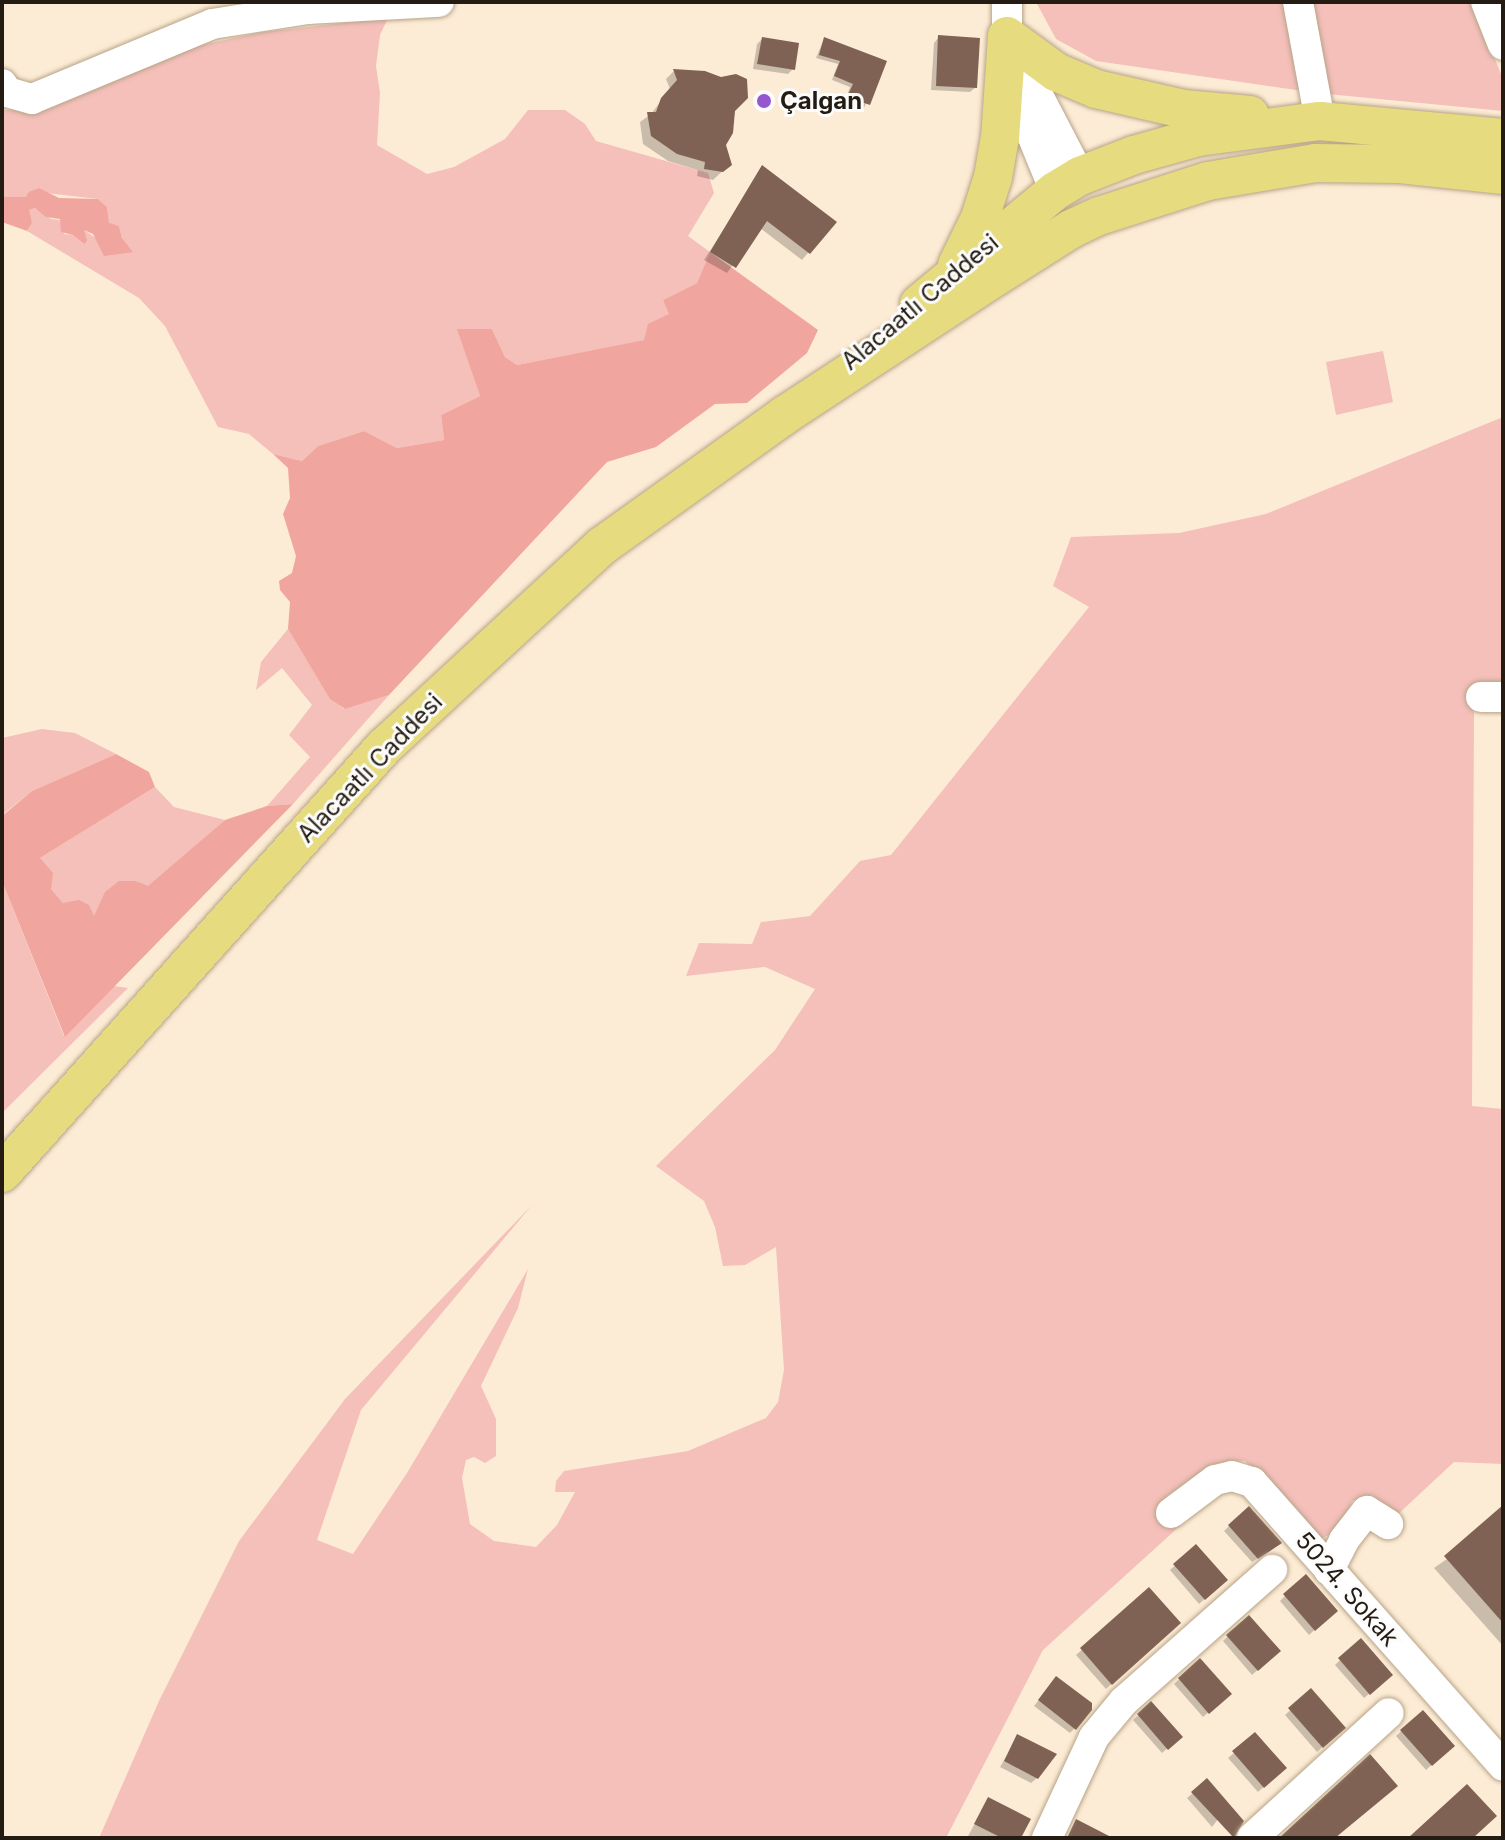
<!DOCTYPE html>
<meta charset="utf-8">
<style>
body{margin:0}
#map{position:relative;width:1505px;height:1840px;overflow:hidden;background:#fdecd5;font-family:Inter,sans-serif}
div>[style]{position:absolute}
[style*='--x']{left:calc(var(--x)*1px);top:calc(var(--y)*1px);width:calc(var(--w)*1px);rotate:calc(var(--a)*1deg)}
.green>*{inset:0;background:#f5bfba}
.forest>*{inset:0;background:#f0a59f}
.shadow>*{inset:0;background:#0003}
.building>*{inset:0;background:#7f6253}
.roads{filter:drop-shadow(0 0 2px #b7a388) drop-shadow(0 0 2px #b7a388)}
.minor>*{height:30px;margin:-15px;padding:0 15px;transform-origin:15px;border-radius:15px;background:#fff}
.major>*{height:38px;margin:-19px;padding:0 19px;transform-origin:19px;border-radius:19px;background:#e6dc7f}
.dots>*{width:22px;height:22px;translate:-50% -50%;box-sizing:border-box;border:4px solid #fcfcfc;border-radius:50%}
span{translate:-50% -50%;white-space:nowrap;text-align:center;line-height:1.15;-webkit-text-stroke:6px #fcfcfc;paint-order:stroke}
.poi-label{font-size:24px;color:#241c12;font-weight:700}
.left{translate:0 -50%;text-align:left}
.street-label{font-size:24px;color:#241c12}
.frame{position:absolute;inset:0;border:4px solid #241c12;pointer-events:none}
</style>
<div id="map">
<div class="green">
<div style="clip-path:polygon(1036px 2px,1472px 2px,1503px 79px,1503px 111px,1317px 93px,1096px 61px,1056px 39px)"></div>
<div style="clip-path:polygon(388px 18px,380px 35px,376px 66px,380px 93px,377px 145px,427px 174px,454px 167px,505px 139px,528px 110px,565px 110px,585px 124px,596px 141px,708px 173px,714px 193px,688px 236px,710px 252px,697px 283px,663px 300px,670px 314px,645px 340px,517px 365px,505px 357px,492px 329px,458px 329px,480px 396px,441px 415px,444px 440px,397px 448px,364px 431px,318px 446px,302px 461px,273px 454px,249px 434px,218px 427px,165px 326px,139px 298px,27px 231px,32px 223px,28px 217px,29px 210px,35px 208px,51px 219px,60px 220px,64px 234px,73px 235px,84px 244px,84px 230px,97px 239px,132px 251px,122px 238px,119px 226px,109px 224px,107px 207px,98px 199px,46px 193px,17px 199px,2px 197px,2px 110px,30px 110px,201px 45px,263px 32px)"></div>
<div style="clip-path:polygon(1383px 351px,1393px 402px,1336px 415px,1326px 362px)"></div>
<div style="clip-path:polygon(1503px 417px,1503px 685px,1468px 701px,1474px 712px,1472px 1106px,1503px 1109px,1503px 1464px,1454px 1462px,1395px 1517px,1372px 1495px,1352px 1501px,1343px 1528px,1316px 1541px,1245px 1461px,1225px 1462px,1168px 1495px,1162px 1502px,1176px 1525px,1181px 1525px,1043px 1650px,946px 1838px,99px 1838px,159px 1701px,239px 1541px,345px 1399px,532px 1205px,361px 1410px,317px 1540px,353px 1554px,407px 1473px,528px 1269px,518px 1308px,481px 1386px,496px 1419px,496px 1456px,485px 1463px,474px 1457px,466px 1460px,462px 1478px,470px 1524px,494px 1541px,536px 1547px,557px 1525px,575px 1492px,555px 1492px,556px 1481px,564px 1471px,688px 1451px,766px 1418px,778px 1402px,784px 1370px,776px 1247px,745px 1265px,723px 1266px,715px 1227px,704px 1201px,656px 1166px,775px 1050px,815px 989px,765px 967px,686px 976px,699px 943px,752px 944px,761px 922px,810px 916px,860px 861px,891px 855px,1089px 607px,1053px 586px,1071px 537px,1179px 533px,1266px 514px)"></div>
<div style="clip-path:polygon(288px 629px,330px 698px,344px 709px,389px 695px,293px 804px,267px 806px,310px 757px,289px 735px,312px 705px,282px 668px,256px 690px,261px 662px)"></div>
<div style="clip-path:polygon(42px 729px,75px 733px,116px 754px,32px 791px,2px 815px,2px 738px)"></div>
<div style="clip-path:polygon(155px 787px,174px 807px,225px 820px,148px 887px,136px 881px,99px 907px,94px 917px,72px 903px,63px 903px,51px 889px,40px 858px)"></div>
<div style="clip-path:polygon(2px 881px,64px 1036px,114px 986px,128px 988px,2px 1113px)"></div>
</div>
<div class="forest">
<div style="clip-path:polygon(39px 188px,59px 198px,98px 199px,107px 207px,109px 223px,119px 226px,122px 238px,133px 252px,104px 256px,93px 234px,84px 230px,87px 241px,84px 244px,73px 235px,61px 232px,60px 219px,46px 217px,35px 208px,29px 210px,32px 223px,27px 231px,2px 222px,2px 197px,26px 197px,29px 192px)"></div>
<div style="clip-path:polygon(710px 252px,818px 330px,807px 353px,747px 403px,715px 404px,656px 447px,607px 462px,389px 695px,345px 709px,330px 699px,288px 629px,290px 602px,280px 590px,279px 581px,292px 573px,296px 556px,283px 514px,290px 498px,288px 468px,273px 454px,302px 461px,318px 446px,364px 431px,397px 448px,444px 440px,441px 415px,480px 396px,457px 329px,492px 329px,505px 357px,517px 365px,644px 340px,648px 324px,669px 314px,663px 300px,697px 283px)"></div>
<div style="clip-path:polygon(116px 754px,149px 772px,155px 787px,40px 858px,53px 873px,51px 889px,63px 903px,79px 900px,89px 905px,94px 916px,105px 892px,119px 881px,136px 881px,148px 886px,225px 820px,267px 806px,293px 804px,65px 1037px,2px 881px,2px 816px,32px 791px)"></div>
</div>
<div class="shadow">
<div style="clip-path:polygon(939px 37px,976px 87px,970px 92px,931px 90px,934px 43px)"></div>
<div style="clip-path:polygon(762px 39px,793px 69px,788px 74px,753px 69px,757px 44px)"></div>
<div style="clip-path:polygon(824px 39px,884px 62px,864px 108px,845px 100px,850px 87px,832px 80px,838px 64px,816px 58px)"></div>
<div style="clip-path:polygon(674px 71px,704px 73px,733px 110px,724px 145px,730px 164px,713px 180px,697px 176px,698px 170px,668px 161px,643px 144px,640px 122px,651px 114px,670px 89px,666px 79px)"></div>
<div style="clip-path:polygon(761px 171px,834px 222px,802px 260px,760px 228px,727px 273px,704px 260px)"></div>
<div style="clip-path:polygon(1503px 1520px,1503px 1646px,1434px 1568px)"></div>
<div style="clip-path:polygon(1229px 1526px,1274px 1548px,1252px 1562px,1224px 1531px)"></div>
<div style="clip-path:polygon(1196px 1546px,1221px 1585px,1199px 1604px,1170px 1570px)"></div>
<div style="clip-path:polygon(1149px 1590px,1178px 1623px,1106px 1689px,1076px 1655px)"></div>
<div style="clip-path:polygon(1285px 1596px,1335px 1611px,1309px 1635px,1280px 1601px)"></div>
<div style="clip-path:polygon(1228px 1636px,1273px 1656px,1252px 1675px,1223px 1641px)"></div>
<div style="clip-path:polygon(1200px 1660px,1224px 1699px,1203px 1717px,1174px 1684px)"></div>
<div style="clip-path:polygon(1340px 1660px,1386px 1680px,1364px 1698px,1335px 1665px)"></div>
<div style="clip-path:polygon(1052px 1683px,1075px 1728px,1070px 1733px,1034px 1706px)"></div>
<div style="clip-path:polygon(1311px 1691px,1343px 1728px,1317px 1752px,1285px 1715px)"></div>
<div style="clip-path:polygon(1151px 1704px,1180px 1737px,1162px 1753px,1133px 1720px)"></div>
<div style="clip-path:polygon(1422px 1712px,1447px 1751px,1426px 1770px,1396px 1736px)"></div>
<div style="clip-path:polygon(1255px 1735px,1279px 1773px,1258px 1792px,1228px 1758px)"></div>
<div style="clip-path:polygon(1018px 1737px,1037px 1778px,1031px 1783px,1000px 1767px)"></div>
<div style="clip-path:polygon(1207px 1781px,1228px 1806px,1212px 1827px,1187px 1798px)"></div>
<div style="clip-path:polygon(988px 1799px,1020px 1838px,967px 1838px)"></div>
</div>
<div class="building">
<div style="clip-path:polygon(938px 35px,980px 38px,977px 88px,936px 86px)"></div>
<div style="clip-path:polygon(762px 37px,799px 43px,795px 70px,757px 64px)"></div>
<div style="clip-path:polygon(824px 37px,887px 61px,870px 105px,847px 97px,853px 84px,834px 76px,840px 61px,819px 55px)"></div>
<div style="clip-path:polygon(673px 69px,705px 71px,721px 77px,736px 74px,747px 79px,748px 98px,735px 111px,733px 133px,726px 145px,732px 165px,723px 172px,704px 169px,705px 162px,677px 154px,651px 136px,647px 112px,656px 112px,661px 98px,677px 80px)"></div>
<div style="clip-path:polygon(762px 165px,837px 222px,810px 254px,767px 221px,736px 268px,710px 252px)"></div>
<div style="clip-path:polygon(1503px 1505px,1503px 1623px,1444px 1556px)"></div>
<div style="clip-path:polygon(1249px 1506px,1282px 1543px,1258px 1559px,1228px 1525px)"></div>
<div style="clip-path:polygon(1196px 1544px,1228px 1580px,1205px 1600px,1173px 1564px)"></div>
<div style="clip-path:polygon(1306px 1574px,1338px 1611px,1315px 1631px,1283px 1594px)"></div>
<div style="clip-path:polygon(1149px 1587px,1181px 1623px,1112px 1685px,1080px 1648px)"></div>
<div style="clip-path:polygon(1249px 1615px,1281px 1651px,1258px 1671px,1226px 1635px)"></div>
<div style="clip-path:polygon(1361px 1638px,1393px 1675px,1370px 1695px,1338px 1658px)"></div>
<div style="clip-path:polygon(1200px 1658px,1232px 1694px,1209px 1714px,1178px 1678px)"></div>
<div style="clip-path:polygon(1056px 1676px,1092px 1703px,1092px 1710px,1076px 1730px,1038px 1700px)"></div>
<div style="clip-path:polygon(1311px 1688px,1346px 1728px,1323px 1748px,1288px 1708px)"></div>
<div style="clip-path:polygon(1151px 1701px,1183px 1737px,1168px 1750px,1137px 1714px)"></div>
<div style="clip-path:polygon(1423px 1710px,1455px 1746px,1432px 1766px,1400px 1730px)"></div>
<div style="clip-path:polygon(1255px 1732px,1287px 1768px,1264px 1788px,1232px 1751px)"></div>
<div style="clip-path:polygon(1017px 1734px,1057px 1754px,1038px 1779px,1004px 1761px)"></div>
<div style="clip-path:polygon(1370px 1754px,1398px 1786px,1335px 1838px,1279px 1838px)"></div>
<div style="clip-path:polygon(1207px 1778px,1244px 1821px,1234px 1838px,1191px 1792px)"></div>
<div style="clip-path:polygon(1467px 1784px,1497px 1816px,1473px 1838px,1408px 1838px)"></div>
<div style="clip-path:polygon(988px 1797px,1031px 1819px,1021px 1838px,1002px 1838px,974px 1824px)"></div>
<div style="clip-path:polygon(1076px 1819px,1113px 1838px,1067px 1838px)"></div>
</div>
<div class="roads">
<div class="minor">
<div style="--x:1007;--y:2;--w:34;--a:90"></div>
<div style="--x:1007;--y:36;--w:66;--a:80.4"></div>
<div style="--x:1018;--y:101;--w:97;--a:67.7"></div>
<div style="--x:1298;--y:2;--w:121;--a:79.5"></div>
<div style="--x:1486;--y:2;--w:46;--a:68.4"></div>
<div style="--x:1017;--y:55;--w:136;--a:62.5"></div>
<div style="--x:2;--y:84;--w:9;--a:58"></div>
<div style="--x:7;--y:92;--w:26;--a:16"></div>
<div style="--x:32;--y:99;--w:195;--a:-22.6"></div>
<div style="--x:212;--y:24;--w:97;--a:-8.9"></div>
<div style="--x:308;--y:9;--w:131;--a:-3.1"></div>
<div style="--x:1481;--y:697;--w:22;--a:0"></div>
<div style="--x:1171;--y:1513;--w:55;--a:-36.9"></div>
<div style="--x:1215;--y:1480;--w:17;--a:-13"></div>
<div style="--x:1232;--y:1476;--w:21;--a:17"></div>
<div style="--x:1252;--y:1482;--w:379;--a:48.5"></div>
<div style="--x:1329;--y:1570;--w:34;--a:-63"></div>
<div style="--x:1344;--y:1540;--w:37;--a:-52"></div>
<div style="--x:1367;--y:1511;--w:25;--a:32"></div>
<div style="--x:1047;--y:1838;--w:111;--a:-65"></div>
<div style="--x:1094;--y:1737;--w:47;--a:-50.2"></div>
<div style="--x:1124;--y:1701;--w:198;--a:-41.5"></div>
<div style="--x:1252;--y:1838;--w:185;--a:-42.4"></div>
</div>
<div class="major">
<div style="--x:1007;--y:36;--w:61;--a:36.3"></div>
<div style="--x:1056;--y:72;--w:43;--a:23"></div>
<div style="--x:1096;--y:89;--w:89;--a:12.9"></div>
<div style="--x:1183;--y:109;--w:67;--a:5.1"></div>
<div style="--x:957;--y:265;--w:52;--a:-63.9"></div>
<div style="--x:980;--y:218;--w:43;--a:-72.4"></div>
<div style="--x:993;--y:177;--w:39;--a:-80"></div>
<div style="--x:1000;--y:139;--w:103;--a:-86.1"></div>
<div style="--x:919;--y:304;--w:177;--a:-39.7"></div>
<div style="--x:1055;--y:191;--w:29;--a:-31"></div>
<div style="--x:1080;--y:176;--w:58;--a:-21.3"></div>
<div style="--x:1134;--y:155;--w:66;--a:-15.7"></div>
<div style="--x:1198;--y:137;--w:123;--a:-7.5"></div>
<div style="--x:1320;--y:121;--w:184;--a:5.3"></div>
<div style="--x:2;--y:1173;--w:572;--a:-48.12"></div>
<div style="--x:384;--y:747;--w:297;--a:-42.7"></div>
<div style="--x:602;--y:546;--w:225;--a:-35.6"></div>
<div style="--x:785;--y:415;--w:240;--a:-33.3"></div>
<div style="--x:986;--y:283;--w:101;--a:-32.4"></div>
<div style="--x:1071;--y:229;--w:31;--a:-25"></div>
<div style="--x:1099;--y:216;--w:114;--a:-17.8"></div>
<div style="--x:1208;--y:181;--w:109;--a:-9.5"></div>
<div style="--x:1316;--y:163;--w:84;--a:0.7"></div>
<div style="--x:1400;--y:164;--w:104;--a:6.1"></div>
</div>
</div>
<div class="dots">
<div style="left:764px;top:101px;background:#9557ce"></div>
</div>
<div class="poi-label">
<span class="left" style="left:780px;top:101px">Çalgan</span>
</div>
<div class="street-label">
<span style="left:920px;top:302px;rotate:-40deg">Alacaatlı Caddesi</span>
<span style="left:370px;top:768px;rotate:-46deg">Alacaatlı Caddesi</span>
<span style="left:1347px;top:1589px;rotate:49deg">5024. Sokak</span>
</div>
<div class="frame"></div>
</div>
